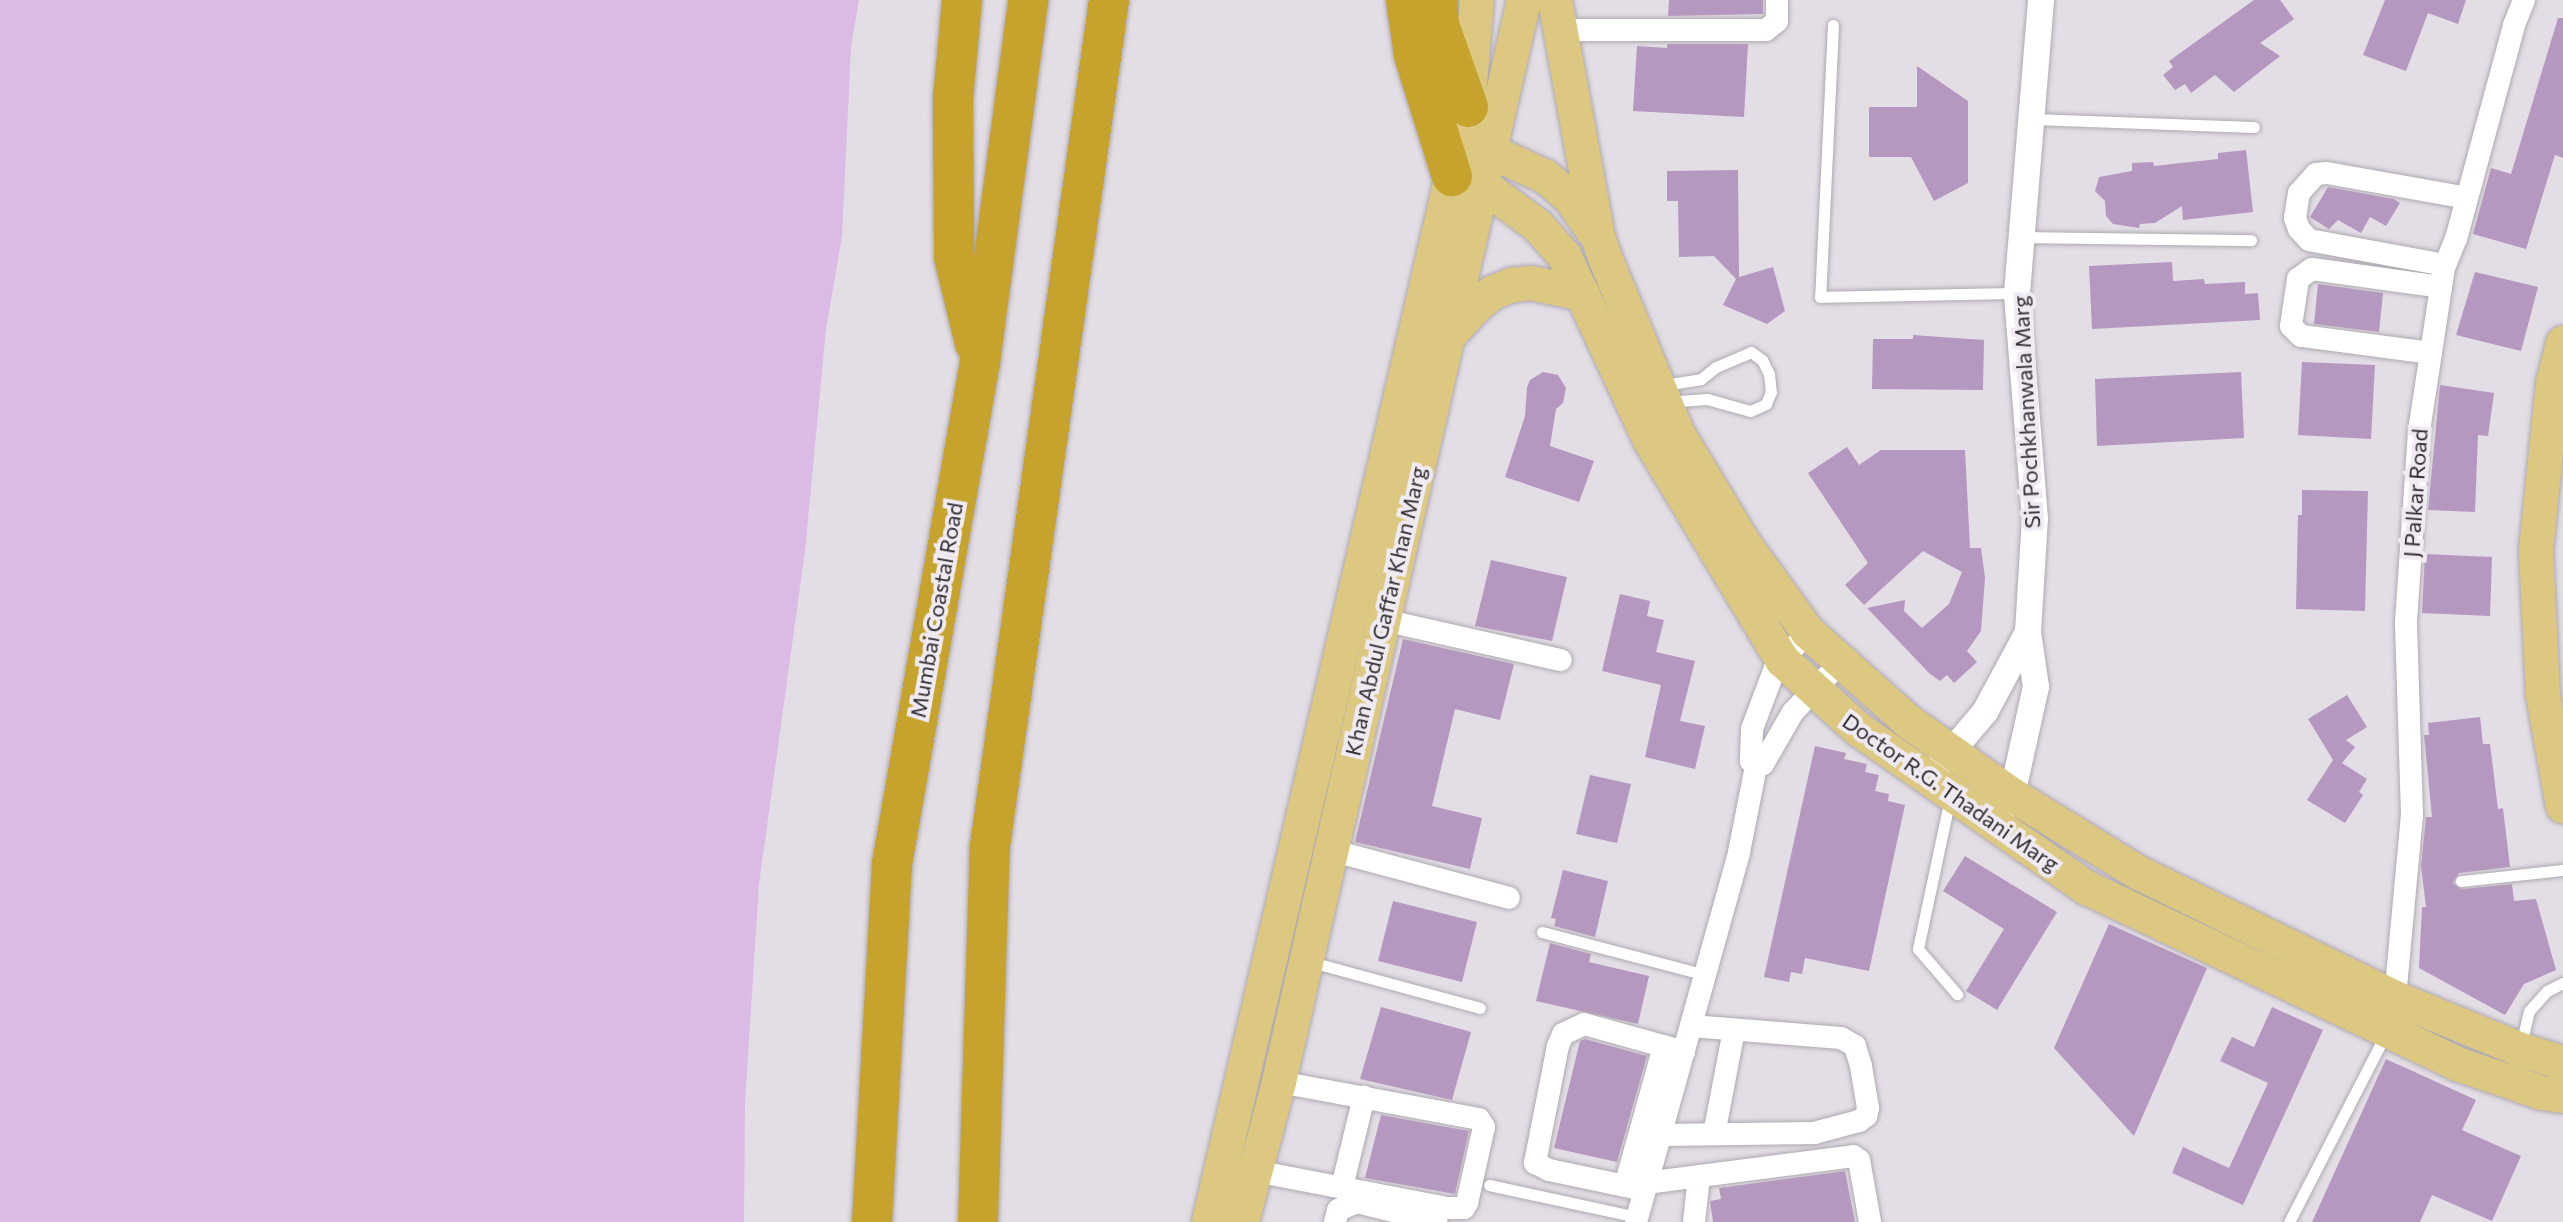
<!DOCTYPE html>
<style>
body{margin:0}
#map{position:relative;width:2563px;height:1222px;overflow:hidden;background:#e3dde5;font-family:Commissioner,sans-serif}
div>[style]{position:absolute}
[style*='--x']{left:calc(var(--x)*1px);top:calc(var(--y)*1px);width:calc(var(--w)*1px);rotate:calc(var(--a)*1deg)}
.water>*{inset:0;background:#d9bbe3}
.building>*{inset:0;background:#b598bf}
.roads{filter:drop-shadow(0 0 2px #afa9b1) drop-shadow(0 0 2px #afa9b1)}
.service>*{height:11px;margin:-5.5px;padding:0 5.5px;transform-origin:5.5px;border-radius:5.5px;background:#fff}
.minor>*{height:22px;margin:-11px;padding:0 11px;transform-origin:11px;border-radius:11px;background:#fff}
.tertiary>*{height:26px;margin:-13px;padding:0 13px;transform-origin:13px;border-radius:13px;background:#fff}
.primary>*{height:34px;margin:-17px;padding:0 17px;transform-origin:17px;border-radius:17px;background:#dcc881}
.motorway>*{height:40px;margin:-20px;padding:0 20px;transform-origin:20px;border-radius:20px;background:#c5a32d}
span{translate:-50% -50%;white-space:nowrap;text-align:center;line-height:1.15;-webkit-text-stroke:8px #f0eaf2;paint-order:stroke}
.street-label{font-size:22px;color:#312e31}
</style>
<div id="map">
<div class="water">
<div style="clip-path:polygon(0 0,859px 0,851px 47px,842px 236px,826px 329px,805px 551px,759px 884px,745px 1103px,744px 1222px,0 1222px)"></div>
</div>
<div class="building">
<div style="clip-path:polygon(1669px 0,1763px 0,1763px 14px,1668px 16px)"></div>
<div style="clip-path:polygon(2254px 0,2280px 0,2294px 19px,2260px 43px,2280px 56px,2234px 92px,2215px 75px,2191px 93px,2185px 84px,2175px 90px,2163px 75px,2173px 67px,2169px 61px)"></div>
<div style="clip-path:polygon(2385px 0,2466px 0,2458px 24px,2428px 13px,2406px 71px,2363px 55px)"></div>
<div style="clip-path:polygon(2558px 18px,2563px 18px,2563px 158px,2555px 155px,2526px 249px,2473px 234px,2491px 168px,2511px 174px)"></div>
<div style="clip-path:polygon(1667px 44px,1748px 44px,1744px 117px,1633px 111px,1637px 46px,1667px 48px)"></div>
<div style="clip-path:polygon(1917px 66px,1968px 101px,1968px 183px,1934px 201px,1911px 157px,1869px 157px,1869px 107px,1917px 107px)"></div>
<div style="clip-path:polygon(2246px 150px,2253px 212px,2183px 220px,2182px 206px,2155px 223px,2140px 224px,2139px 228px,2113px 224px,2106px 216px,2105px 201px,2095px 191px,2099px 177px,2132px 171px,2132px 163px,2153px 162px,2154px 166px,2218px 159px,2218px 153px)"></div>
<div style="clip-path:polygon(1738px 170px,1739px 277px,1773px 267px,1785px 311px,1767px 324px,1723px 305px,1736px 279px,1714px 256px,1679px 257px,1678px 201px,1667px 201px,1667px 171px)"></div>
<div style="clip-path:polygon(2328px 187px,2394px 199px,2400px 203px,2386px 226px,2370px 217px,2361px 233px,2338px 220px,2329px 229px,2310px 217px)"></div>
<div style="clip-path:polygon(2172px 262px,2173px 281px,2204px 279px,2205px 284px,2245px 282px,2245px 294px,2258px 293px,2260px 320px,2092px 329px,2089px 266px)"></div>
<div style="clip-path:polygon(2475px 272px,2538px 287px,2521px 351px,2456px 335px)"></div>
<div style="clip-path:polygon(2318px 284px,2383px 293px,2379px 332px,2314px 324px)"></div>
<div style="clip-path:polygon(1913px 335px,1984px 340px,1983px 390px,1872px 389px,1873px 339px,1913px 339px)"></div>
<div style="clip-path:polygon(2302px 362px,2375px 365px,2371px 439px,2298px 435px)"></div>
<div style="clip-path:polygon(1543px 372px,1558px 375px,1566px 388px,1563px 403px,1556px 409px,1550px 446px,1594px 461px,1579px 502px,1505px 477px,1525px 416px,1527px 387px,1530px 380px)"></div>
<div style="clip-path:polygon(2241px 372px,2244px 438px,2097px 446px,2095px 379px)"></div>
<div style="clip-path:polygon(2440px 385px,2494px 393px,2488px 436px,2478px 435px,2475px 512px,2428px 510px)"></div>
<div style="clip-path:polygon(1847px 447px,1859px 465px,1881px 450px,1965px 450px,1970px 548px,1981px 548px,1985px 578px,1981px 631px,1967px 651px,1977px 662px,1954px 683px,1947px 675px,1940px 681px,1929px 673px,1867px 608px,1905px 600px,1904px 611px,1922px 628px,1949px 604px,1962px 572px,1923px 551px,1864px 605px,1845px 585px,1868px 563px,1808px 473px)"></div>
<div style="clip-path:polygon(2302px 490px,2368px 491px,2365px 611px,2296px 609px,2298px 515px,2302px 515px)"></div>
<div style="clip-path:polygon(2425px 554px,2492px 557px,2490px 616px,2422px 613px)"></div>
<div style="clip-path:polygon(1491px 560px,1567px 577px,1552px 641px,1475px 626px)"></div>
<div style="clip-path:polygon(1620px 594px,1650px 601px,1647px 616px,1664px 620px,1656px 652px,1695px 661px,1680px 721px,1705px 726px,1695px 769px,1645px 757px,1661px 685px,1602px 671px)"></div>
<div style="clip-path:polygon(1403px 639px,1514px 664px,1500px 720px,1455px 709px,1432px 806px,1482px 818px,1470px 869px,1355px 842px)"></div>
<div style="clip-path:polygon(2347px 695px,2367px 727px,2346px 740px,2355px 747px,2342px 763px,2367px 779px,2359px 792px,2363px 795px,2345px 823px,2307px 800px,2333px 760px,2308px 719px)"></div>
<div style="clip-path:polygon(2480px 717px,2483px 744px,2490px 744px,2498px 809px,2503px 808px,2510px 867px,2459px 873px,2453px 883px,2462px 889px,2512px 884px,2514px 901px,2536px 899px,2556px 970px,2524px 984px,2505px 1015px,2419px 968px,2422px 907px,2426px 907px,2421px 866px,2426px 817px,2432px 817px,2424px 735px,2429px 735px,2428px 723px)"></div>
<div style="clip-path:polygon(1815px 746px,1846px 753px,1844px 759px,1867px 764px,1865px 772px,1879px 775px,1875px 791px,1889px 794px,1888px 801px,1905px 805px,1869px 971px,1805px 958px,1802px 974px,1791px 972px,1789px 982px,1764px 977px)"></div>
<div style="clip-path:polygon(1590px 775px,1631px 784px,1617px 843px,1576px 834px)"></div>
<div style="clip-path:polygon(1965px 856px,2057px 912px,1997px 1010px,1966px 991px,2004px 929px,1943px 891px)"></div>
<div style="clip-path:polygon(1563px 870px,1608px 881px,1595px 937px,1554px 926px,1556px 919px,1551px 918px)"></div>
<div style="clip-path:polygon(1393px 901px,1477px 922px,1462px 982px,1378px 961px)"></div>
<div style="clip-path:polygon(2109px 924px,2207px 968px,2134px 1136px,2054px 1048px)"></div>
<div style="clip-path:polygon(1550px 943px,1591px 954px,1589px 962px,1649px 976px,1638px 1024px,1536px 1001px)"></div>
<div style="clip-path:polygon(1381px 1007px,1471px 1032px,1452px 1100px,1360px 1079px)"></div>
<div style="clip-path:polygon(2272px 1007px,2323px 1030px,2243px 1205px,2172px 1173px,2183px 1147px,2229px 1168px,2268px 1083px,2220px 1061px,2232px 1037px,2254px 1047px)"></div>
<div style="clip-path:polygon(1585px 1039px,1647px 1056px,1617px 1162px,1554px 1148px,1580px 1041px)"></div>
<div style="clip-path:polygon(2386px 1059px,2476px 1100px,2462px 1130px,2521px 1156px,2492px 1221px,2432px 1195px,2420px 1222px,2312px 1222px)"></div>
<div style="clip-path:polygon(1381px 1115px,1469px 1131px,1455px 1194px,1365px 1178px)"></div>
<div style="clip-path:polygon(1845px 1171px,1855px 1222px,1713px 1222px,1710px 1201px,1721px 1199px,1719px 1188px)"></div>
</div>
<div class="roads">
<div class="service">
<div style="--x:1833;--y:25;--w:272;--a:92.7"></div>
<div style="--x:1820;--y:297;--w:197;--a:-1.2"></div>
<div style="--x:2032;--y:119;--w:222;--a:2.1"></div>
<div style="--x:2024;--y:237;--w:227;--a:0.8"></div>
<div style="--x:1664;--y:385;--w:37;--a:-9"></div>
<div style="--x:1701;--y:379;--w:19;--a:-39"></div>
<div style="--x:1716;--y:367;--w:38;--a:-23"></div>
<div style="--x:1751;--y:352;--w:14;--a:36"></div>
<div style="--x:1762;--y:360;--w:16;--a:63"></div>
<div style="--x:1769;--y:374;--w:18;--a:84"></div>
<div style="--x:1771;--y:392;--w:13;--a:113"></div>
<div style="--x:1766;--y:404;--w:17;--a:156"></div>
<div style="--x:1750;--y:411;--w:45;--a:-164.4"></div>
<div style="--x:1707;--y:399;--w:28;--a:176"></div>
<div style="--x:1679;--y:401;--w:9;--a:153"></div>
<div style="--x:1950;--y:798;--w:154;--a:102"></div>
<div style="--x:1918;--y:949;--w:60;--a:49.1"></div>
<div style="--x:2461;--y:881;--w:103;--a:-6.2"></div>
<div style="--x:1542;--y:932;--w:170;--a:14.7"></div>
<div style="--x:1311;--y:962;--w:175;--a:15.2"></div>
<div style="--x:2521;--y:1045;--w:35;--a:-77"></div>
<div style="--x:2529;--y:1011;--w:27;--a:-48"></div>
<div style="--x:2547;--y:991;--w:18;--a:-27"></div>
<div style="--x:1489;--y:1185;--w:151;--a:12.2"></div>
<div style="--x:2289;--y:1222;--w:210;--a:-62.8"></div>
</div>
<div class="minor">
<div style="--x:1560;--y:30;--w:206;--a:0"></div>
<div style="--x:1766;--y:30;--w:14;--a:-39"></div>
<div style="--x:1777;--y:21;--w:21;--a:-90"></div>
<div style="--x:2445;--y:265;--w:138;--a:-169.6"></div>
<div style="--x:2309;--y:240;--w:15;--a:-132"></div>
<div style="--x:2299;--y:229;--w:12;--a:-110"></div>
<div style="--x:2295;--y:218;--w:25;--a:-81"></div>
<div style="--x:2299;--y:193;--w:25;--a:-48"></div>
<div style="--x:2316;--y:174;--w:11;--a:-5"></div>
<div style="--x:2327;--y:173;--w:142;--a:10.1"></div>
<div style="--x:2431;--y:353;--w:131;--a:-172.5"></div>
<div style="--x:2301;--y:336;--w:14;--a:-135"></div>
<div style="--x:2291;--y:326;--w:48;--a:-81.5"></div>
<div style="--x:2298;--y:279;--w:17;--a:-36"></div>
<div style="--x:2312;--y:269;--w:130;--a:7.9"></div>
<div style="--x:1383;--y:620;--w:182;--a:12.7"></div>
<div style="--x:1808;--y:632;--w:49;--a:132.5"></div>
<div style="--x:1775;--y:668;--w:65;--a:110.7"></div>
<div style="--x:1752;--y:729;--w:32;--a:92"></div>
<div style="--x:1751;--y:761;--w:7;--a:45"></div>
<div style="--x:1756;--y:766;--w:7;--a:-16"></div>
<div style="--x:1763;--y:764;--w:60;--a:-60"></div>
<div style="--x:1793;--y:712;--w:69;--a:-46.2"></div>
<div style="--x:1330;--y:850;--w:185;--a:15"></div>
<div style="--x:2395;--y:998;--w:184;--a:-84.7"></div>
<div style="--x:2412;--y:815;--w:193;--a:-91.8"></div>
<div style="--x:2406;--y:622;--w:191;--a:-86.1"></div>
<div style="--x:2419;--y:431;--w:165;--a:-81.3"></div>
<div style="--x:2444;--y:268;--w:31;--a:-68"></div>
<div style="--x:2456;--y:239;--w:222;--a:-74.8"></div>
<div style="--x:2514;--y:25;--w:27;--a:-68"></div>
<div style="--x:1714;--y:1134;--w:106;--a:-79.1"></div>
<div style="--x:1660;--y:1135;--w:154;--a:-0.7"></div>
<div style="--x:1814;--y:1133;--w:47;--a:-14.9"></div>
<div style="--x:1859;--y:1121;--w:9;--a:-36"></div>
<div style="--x:1866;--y:1116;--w:8;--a:-76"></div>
<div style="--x:1868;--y:1108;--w:43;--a:-99.5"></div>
<div style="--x:1861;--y:1066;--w:21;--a:-107"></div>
<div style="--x:1855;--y:1046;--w:16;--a:-150"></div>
<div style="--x:1841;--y:1038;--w:150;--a:-175.4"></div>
<div style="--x:1255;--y:1171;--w:197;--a:10.9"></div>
<div style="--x:1448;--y:1208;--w:16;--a:0"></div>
<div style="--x:1464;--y:1208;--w:6;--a:-59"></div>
<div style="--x:1467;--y:1203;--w:78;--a:-77.4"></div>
<div style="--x:1484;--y:1127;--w:9;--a:-122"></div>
<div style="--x:1479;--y:1119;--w:203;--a:-169.5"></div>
<div style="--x:1646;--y:1183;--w:209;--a:-7.4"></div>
<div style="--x:1853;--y:1156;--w:7;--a:34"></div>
<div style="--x:1859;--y:1160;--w:63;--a:79.9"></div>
<div style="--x:1625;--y:1186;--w:145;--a:-74.4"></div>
<div style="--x:1342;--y:1187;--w:93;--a:-76.3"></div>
<div style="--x:1644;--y:1190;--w:97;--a:-168.1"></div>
<div style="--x:1549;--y:1170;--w:16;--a:-153"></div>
<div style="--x:1535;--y:1163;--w:119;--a:-78.9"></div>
<div style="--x:1558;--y:1046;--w:13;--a:-67"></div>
<div style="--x:1563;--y:1034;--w:23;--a:-25"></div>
<div style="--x:1584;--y:1024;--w:104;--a:15.6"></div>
<div style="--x:1335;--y:1222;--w:12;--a:-76"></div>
<div style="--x:1338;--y:1210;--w:21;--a:-23"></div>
<div style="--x:1357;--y:1202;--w:82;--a:14"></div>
<div style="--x:1636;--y:1222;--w:384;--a:-74.4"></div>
<div style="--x:1739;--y:852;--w:88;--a:-78.8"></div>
<div style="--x:1694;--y:1222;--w:46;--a:-83.8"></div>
</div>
<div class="tertiary">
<div style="--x:1940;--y:765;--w:70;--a:-49.7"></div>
<div style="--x:1985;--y:712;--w:91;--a:-61.7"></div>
<div style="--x:2005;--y:807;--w:14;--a:-60"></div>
<div style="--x:2012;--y:795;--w:111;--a:-77.5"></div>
<div style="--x:2036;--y:687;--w:56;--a:-98.3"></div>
<div style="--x:2028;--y:632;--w:113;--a:-86.5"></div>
<div style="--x:2035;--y:519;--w:227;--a:-94.6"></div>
<div style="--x:2017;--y:293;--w:294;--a:-85.3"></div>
</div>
<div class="primary">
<div style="--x:1555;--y:0;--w:241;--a:79.7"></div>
<div style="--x:1598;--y:237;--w:24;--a:71"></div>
<div style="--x:1606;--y:260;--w:188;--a:67.5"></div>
<div style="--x:1678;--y:434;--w:130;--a:58.9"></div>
<div style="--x:1745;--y:545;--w:107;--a:54.1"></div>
<div style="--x:1808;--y:632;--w:135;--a:41.7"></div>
<div style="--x:1909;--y:722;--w:126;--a:35.3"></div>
<div style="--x:2012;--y:795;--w:149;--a:31.6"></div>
<div style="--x:2139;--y:873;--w:285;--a:26"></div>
<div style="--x:2395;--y:998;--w:136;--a:22.4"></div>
<div style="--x:2521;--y:1050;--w:44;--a:17.2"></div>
<div style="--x:1469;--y:145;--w:22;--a:16"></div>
<div style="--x:1490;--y:151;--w:62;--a:24.9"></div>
<div style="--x:1546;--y:177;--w:33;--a:41"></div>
<div style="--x:1571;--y:199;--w:38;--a:55"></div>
<div style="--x:1452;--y:176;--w:31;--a:17"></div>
<div style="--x:1482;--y:185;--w:69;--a:36.2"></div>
<div style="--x:1538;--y:226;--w:41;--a:48.9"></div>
<div style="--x:1565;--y:257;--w:202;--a:65.1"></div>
<div style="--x:1650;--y:440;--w:257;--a:59"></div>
<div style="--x:1782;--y:660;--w:103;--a:42.2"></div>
<div style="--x:1858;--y:729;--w:279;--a:34.8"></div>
<div style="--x:2087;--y:888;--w:410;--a:25.4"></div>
<div style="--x:2457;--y:1064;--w:90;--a:18.8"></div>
<div style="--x:2542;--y:1093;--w:21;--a:8"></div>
<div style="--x:1448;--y:337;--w:39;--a:-48"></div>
<div style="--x:1474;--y:308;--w:23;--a:-40"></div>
<div style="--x:1492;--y:293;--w:22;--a:-22"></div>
<div style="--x:1512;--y:285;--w:19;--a:-6"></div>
<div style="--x:1531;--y:283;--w:53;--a:11.9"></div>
<div style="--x:2563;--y:343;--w:41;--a:104"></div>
<div style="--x:2553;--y:383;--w:169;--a:95.8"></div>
<div style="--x:2536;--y:551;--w:144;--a:87.2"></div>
<div style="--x:2543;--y:695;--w:113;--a:79.8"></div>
<div style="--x:1209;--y:1222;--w:1145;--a:-76.92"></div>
<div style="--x:1468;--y:107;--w:107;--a:-85.2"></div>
<div style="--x:1242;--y:1222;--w:145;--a:-75.2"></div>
<div style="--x:1279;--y:1082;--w:1109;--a:-77.24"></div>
</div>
<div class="motorway">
<div style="--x:962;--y:0;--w:98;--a:95.2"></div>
<div style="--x:953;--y:98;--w:159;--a:89.6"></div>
<div style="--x:954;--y:257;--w:89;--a:76.3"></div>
<div style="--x:1406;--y:0;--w:56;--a:81.7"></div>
<div style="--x:1414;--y:55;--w:127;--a:72.6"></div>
<div style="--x:1437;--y:0;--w:25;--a:85"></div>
<div style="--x:1439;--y:25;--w:87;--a:70.5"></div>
<div style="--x:872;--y:1222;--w:359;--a:-86.8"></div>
<div style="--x:892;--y:864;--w:510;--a:-80.06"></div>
<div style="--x:980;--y:362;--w:365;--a:-82.4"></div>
<div style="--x:978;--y:1222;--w:376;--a:-88.2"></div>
<div style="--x:990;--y:846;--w:854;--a:-81.99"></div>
</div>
</div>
<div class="street-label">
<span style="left:2026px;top:412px;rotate:-93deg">Sir Pochkhanwala Marg</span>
<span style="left:2415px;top:493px;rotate:-86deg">J Palkar Road</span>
<span style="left:936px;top:610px;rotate:-80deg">Mumbai Coastal Road</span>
<span style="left:1385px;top:611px;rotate:-77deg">Khan Abdul Gaffar Khan Marg</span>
<span style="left:1951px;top:792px;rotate:35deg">Doctor R.G. Thadani Marg</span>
</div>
</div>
